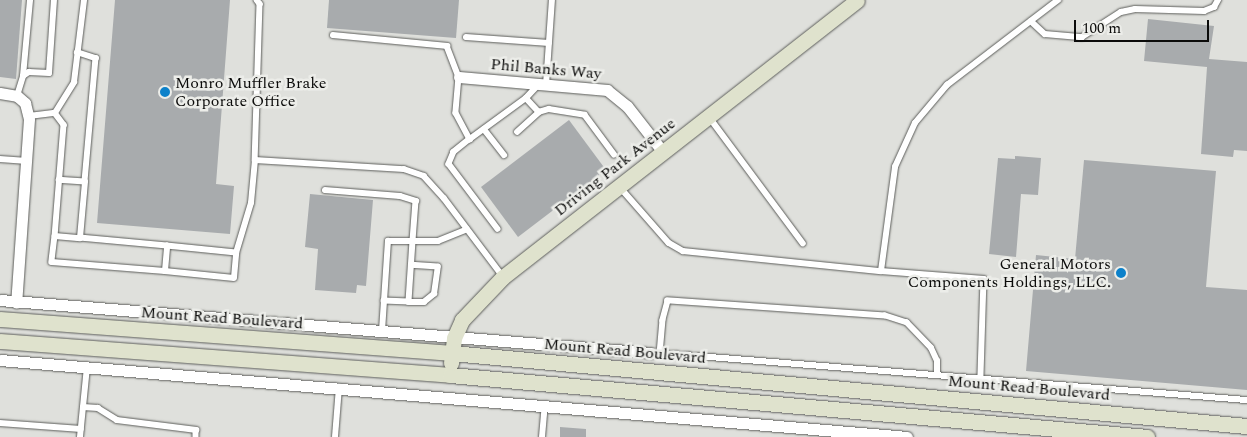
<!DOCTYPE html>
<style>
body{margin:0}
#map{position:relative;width:1247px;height:437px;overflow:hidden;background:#dfe0dc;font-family:Spectral,serif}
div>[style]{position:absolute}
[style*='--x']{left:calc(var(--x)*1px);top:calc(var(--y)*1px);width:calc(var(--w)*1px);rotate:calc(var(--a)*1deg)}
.building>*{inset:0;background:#a8abad}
.roads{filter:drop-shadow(0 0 1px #5c5d5a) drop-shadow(0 0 1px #5c5d5a)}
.lane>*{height:5.5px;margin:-2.75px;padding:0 2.75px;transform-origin:2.75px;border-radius:2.75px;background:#fff}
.street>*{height:11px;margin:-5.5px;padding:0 5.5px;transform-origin:5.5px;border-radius:5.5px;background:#fff}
.secondary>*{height:15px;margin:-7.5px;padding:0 7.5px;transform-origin:7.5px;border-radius:7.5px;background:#dfe2cd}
.dots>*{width:14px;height:14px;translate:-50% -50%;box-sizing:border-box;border:2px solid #ecede9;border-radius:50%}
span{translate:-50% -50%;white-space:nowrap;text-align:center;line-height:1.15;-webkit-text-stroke:5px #ecede9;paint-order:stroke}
.street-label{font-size:16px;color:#0b0b0a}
.poi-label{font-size:16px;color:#0b0b0a}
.left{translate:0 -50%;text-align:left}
.right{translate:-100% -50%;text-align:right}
.scale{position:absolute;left:1074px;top:20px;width:135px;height:22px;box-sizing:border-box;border:2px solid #0b0b0a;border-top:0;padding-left:6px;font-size:15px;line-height:18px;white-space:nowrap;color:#0b0b0a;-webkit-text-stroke:4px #ecede9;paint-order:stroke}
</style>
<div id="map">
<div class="building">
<div style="clip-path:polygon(0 0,22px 0,16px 79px,0 77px)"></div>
<div style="clip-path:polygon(115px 0,230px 0,216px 184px,234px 186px,230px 234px,97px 223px)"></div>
<div style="clip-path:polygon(329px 0,459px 0,456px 38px,327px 28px)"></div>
<div style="clip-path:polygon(1148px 19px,1214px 26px,1209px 59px,1247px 62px,1247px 151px,1234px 150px,1233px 157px,1201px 154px,1207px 67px,1144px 61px)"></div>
<div style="clip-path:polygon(569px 120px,606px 170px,518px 237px,481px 187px)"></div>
<div style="clip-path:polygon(1015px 156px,1041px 158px,1038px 195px,1021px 194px,1016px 257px,989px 254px,998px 158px,1015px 159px)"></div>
<div style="clip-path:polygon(1084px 160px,1216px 171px,1206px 287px,1247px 290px,1247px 390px,1026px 371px,1036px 255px,1075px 259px)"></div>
<div style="clip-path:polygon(310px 194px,373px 200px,366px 286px,357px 285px,356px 293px,315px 290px,318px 249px,305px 247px)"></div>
<div style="clip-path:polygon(560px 427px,586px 429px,586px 437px,560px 437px)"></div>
</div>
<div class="roads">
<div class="lane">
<div style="--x:257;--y:0;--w:5;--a:53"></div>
<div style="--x:260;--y:4;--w:156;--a:91.8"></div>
<div style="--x:255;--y:160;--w:149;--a:3.5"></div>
<div style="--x:404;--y:169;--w:21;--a:19"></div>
<div style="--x:424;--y:176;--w:30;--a:48"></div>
<div style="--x:444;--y:198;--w:96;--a:53"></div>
<div style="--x:1031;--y:21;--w:19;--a:43"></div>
<div style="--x:1045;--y:34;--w:37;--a:5"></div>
<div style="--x:1082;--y:37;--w:46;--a:-32.7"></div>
<div style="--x:1121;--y:12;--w:14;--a:-12"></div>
<div style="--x:1135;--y:9;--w:69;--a:1.7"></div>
<div style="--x:1204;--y:11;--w:11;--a:-22"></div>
<div style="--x:1214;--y:7;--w:8;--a:-60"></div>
<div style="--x:333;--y:35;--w:115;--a:5.5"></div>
<div style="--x:447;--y:46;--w:33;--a:69"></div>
<div style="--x:459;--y:77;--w:36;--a:95"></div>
<div style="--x:456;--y:113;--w:30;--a:62"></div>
<div style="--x:470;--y:139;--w:21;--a:141"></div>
<div style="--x:454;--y:152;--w:13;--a:113"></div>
<div style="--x:449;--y:164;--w:81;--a:53"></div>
<div style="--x:466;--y:37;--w:83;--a:4.1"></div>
<div style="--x:77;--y:52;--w:20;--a:18"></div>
<div style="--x:96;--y:58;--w:124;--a:95.1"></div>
<div style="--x:23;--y:76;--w:76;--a:-84.7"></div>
<div style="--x:546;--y:85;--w:85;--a:-86"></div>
<div style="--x:17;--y:96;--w:21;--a:-73"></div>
<div style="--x:23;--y:76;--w:7;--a:-34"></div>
<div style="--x:29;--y:72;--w:20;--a:3"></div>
<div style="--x:49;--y:73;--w:73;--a:-86.1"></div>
<div style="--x:526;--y:98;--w:19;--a:-47"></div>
<div style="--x:55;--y:113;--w:15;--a:53"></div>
<div style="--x:64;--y:125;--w:111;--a:94.6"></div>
<div style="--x:55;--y:236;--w:25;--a:5"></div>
<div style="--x:80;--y:238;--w:56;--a:-84.9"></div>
<div style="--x:85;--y:182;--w:26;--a:-176"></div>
<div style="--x:29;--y:116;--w:26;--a:-7"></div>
<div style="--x:55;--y:113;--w:36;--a:-58"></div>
<div style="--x:74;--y:82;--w:83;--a:-83"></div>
<div style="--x:710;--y:118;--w:156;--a:53.4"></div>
<div style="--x:484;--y:129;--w:33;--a:52"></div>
<div style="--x:517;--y:132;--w:30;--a:-42"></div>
<div style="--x:470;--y:139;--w:69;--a:-36.2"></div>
<div style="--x:526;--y:98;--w:19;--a:47"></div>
<div style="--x:539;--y:112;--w:10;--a:-17"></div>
<div style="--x:549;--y:109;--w:36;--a:9"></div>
<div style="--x:585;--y:115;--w:49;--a:53.4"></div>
<div style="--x:0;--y:159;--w:27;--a:4"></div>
<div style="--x:620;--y:187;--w:74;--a:48.8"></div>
<div style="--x:669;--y:243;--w:16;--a:30"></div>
<div style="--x:683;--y:251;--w:199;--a:5.8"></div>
<div style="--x:881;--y:271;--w:105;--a:-82.3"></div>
<div style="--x:895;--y:167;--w:48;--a:-65.6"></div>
<div style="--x:915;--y:123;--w:50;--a:-49.9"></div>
<div style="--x:947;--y:85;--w:140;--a:-37.4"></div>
<div style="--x:325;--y:190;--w:75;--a:4.6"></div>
<div style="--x:400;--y:196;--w:17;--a:17"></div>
<div style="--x:416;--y:201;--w:40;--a:94.3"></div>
<div style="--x:413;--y:241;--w:25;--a:0"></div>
<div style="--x:438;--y:241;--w:31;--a:-22"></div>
<div style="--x:55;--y:236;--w:26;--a:97"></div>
<div style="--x:52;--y:262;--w:113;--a:4.6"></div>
<div style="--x:165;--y:271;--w:25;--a:-85"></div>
<div style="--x:167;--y:246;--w:87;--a:-174.7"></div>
<div style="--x:236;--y:253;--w:52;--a:-73.3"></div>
<div style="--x:251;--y:203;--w:43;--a:-84.7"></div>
<div style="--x:165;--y:271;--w:69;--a:5.8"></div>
<div style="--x:234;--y:278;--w:25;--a:-85"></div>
<div style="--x:236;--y:253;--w:69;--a:-174.2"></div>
<div style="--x:881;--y:271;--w:103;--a:4.4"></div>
<div style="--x:984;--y:279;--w:98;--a:91.8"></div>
<div style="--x:409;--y:302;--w:15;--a:0"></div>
<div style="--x:424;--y:302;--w:13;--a:-39"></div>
<div style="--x:434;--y:294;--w:27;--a:-82"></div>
<div style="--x:438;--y:267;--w:26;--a:-176"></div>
<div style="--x:382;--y:331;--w:90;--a:-86.2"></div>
<div style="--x:388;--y:241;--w:25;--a:0"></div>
<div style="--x:413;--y:241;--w:61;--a:93.8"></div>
<div style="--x:409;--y:302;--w:25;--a:-178"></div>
<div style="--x:937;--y:373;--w:12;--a:-90"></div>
<div style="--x:937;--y:361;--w:14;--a:-115"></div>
<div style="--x:931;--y:348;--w:35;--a:-134"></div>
<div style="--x:907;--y:323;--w:23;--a:-162"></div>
<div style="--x:885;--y:316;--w:218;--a:-176"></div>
<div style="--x:668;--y:301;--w:20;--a:105"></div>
<div style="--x:663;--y:320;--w:33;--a:95"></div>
<div style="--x:660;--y:353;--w:589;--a:4.58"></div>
<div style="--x:83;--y:407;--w:15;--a:4"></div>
<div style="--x:98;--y:408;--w:22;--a:32"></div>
<div style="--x:117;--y:420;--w:80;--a:7.2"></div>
<div style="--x:196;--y:430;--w:7;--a:90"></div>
<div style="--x:0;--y:423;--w:81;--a:4.2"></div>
<div style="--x:80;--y:437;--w:70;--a:-84.3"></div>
<div style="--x:335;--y:437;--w:50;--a:-85.4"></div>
<div style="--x:542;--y:437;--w:32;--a:-85"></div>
</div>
<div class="street">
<div style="--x:459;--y:77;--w:149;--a:5"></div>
<div style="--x:607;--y:90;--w:26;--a:39"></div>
<div style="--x:627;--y:106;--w:58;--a:52"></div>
<div style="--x:0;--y:93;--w:17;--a:10"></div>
<div style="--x:17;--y:96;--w:11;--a:41"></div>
<div style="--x:25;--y:103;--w:16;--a:76"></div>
<div style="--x:29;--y:119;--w:184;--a:94"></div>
<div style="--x:0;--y:300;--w:653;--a:4.65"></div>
<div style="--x:0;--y:360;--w:910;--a:4.85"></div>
</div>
<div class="secondary">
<div style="--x:0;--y:319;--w:453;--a:4.3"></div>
<div style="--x:452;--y:353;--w:798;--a:5.25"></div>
<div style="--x:0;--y:341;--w:451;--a:4.3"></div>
<div style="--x:450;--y:375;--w:700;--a:5.08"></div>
<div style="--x:451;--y:363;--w:25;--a:-83"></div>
<div style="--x:454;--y:338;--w:20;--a:-66"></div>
<div style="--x:462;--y:320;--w:59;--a:-46.4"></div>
<div style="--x:503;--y:277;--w:449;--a:-38"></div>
</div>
</div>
<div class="dots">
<div style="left:165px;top:92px;background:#0c81ca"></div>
<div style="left:1121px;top:273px;background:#0c81ca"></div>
</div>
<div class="street-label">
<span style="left:546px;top:69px;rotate:5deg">Phil Banks Way</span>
<span style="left:615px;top:167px;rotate:-38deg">Driving Park Avenue</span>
<span style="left:222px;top:318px;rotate:4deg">Mount Read Boulevard</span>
<span style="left:625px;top:351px;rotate:5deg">Mount Read Boulevard</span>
<span style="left:1029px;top:388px;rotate:5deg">Mount Read Boulevard</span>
</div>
<div class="poi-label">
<span class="left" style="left:175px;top:92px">Monro Muffler Brake<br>Corporate Office</span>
<span class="right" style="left:1111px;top:273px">General Motors<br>Components Holdings, LLC.</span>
</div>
<div class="scale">100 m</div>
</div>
